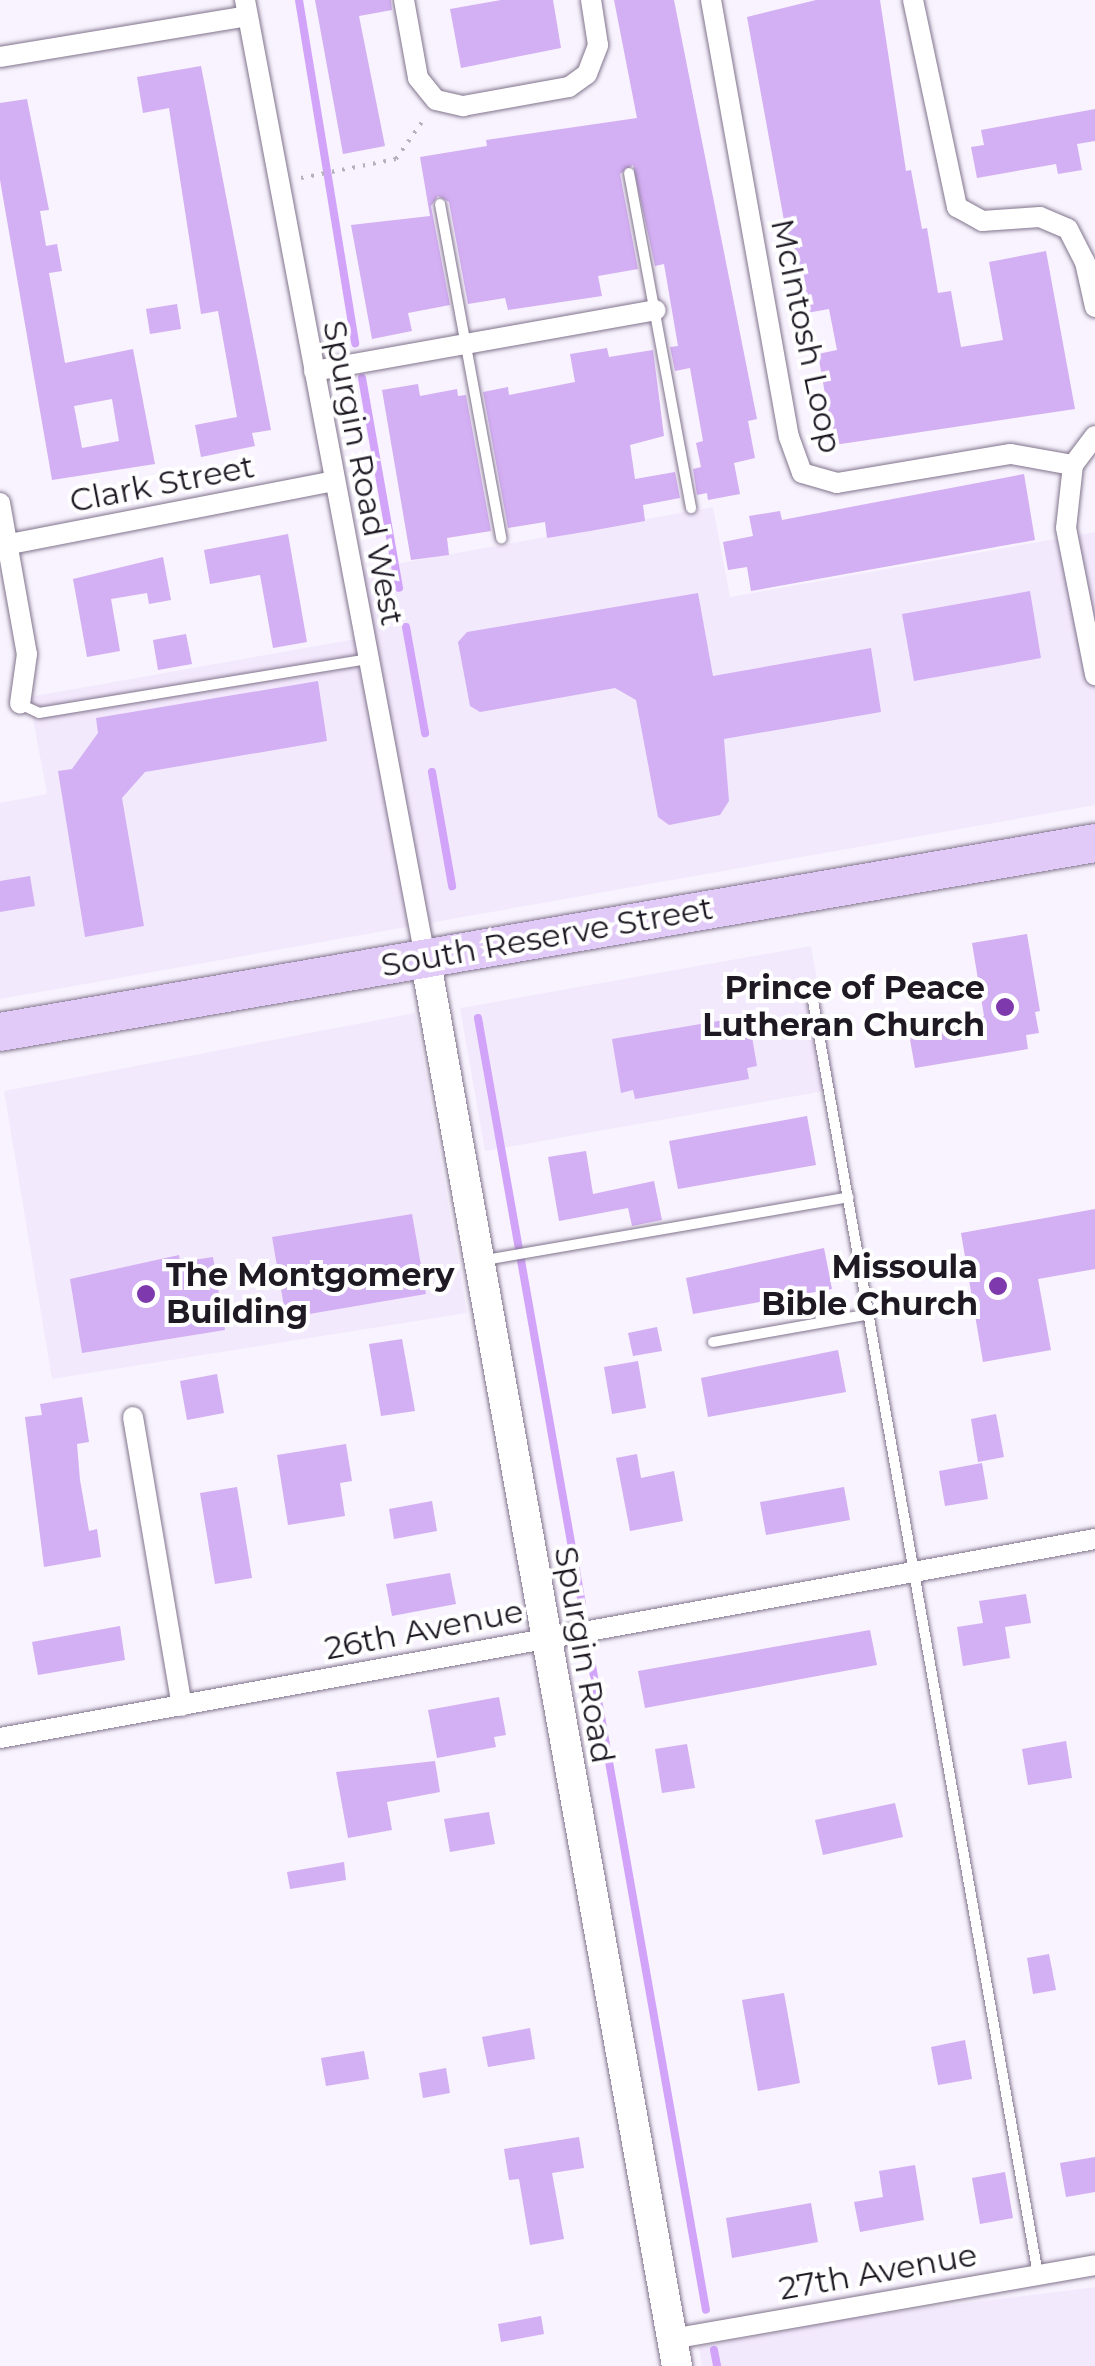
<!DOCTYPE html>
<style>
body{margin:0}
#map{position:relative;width:1095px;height:2366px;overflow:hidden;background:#f8f3fe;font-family:Montserrat,sans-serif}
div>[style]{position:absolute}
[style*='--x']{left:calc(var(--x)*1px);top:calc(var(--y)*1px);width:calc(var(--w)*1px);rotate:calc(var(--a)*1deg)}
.built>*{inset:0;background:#f3e9fd}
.stream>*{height:8px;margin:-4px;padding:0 4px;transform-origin:4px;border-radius:4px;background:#d1a3f9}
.building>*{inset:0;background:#d3aff3}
.path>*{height:4px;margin-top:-2px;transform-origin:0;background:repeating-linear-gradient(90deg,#b5b0bb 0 2.5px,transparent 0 10.5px)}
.roads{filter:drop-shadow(0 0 2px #81748c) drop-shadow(0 0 2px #81748c)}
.lane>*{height:10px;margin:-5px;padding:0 5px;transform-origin:5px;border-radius:5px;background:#fff}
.street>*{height:20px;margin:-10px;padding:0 10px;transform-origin:10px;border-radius:10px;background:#fff}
.secondary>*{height:30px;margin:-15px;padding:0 15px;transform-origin:15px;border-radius:15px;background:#fff}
.highway>*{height:38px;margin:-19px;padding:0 19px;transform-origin:19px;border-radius:19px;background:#e2caf8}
.dots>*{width:28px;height:28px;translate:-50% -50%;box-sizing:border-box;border:5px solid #fff;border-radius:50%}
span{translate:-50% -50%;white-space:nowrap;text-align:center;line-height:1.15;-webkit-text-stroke:8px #fff;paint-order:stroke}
.street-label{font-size:32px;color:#1e1923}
.poi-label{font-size:32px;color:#1e1923;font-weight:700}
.right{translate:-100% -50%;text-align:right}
.left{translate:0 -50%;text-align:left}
</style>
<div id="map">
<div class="built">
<div style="clip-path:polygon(713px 507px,730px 597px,1095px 532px,1095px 805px,0 999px,0 803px,47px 794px,29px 697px,373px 636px,362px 570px)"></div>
<div style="clip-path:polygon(811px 946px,836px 1089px,485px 1151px,460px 1008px)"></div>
<div style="clip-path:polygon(415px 1013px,467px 1313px,52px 1379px,4px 1091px)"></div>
<div style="clip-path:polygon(1095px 2287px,1095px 2366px,702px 2366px,699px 2347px,864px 2316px)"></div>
</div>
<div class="stream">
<div style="--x:299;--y:0;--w:348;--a:80.7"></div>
<div style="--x:362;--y:378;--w:213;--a:80"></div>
<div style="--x:406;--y:627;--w:108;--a:79.8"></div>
<div style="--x:432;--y:772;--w:116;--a:80"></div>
<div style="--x:478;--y:1018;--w:595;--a:79.94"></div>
<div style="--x:588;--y:1643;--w:677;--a:79.97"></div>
<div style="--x:714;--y:2350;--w:16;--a:79"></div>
</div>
<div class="building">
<div style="clip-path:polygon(315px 0,391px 0,392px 10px,359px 16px,385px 146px,343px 154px)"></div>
<div style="clip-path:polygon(501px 0,553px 0,561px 48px,461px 68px,450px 9px)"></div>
<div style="clip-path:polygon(614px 0,674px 0,757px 419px,748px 421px,755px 458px,734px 463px,740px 494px,708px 500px,707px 493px,697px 495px,693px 469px,701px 467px,696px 443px,703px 441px,690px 368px,675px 371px,670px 347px,678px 346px,664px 264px,655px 266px,633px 165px,620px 174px,638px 269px,598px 276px,602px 296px,508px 310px,505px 298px,468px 304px,449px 202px,438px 196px,431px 206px,450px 305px,408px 313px,412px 331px,372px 339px,351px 225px,430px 216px,420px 157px,487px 146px,486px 140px,637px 118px)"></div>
<div style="clip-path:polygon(816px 0,880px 0,906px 171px,911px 170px,922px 229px,927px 228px,938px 293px,951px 291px,961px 347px,1003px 340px,989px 262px,1046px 251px,1075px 409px,834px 445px,818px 354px,837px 350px,829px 309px,801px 314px,747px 17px)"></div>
<div style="clip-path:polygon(201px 66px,271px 430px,252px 433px,255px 446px,201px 457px,195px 425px,237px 417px,218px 311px,201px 314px,169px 108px,143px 113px,137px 77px)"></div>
<div style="clip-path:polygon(evenodd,27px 99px,49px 210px,40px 211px,46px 246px,57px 244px,62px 271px,49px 273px,65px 363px,133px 349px,155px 464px,52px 480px,0 180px,0 103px,27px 99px,112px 399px,119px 441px,82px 448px,74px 406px,112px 399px)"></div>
<div style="clip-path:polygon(1095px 109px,1095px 141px,1077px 144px,1082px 170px,1058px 174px,1056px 164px,977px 178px,971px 147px,984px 145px,981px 130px)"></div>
<div style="clip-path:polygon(177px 304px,181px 329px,150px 334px,146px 309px)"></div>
<div style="clip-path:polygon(607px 348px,609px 357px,653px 350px,664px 436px,630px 445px,635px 479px,675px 472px,680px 498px,643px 505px,645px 521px,590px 531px,547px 538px,545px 522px,508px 528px,483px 392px,508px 387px,509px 395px,575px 382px,570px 354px)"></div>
<div style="clip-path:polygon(418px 384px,420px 396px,457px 389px,458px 396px,466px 395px,491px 531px,447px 538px,449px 555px,411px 560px,382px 390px)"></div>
<div style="clip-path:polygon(1024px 474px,1035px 540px,751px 591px,747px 567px,728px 570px,723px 542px,753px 536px,749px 516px,780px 511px,782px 520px)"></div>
<div style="clip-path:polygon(288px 534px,307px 642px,273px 648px,260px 575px,210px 584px,204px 550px)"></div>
<div style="clip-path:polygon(163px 557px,171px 600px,149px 604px,147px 593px,111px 599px,120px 651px,87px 657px,73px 579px)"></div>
<div style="clip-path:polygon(1030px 591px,1041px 658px,914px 681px,902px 614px)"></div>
<div style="clip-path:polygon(698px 593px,713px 676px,871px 648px,881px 712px,724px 739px,729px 801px,720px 815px,669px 825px,658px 817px,636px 700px,615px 688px,480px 712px,470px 706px,458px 642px,467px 632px)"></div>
<div style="clip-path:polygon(186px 634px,192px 664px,158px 670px,153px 640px)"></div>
<div style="clip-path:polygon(318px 681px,327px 741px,145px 772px,122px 798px,144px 926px,85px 937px,58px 771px,72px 769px,98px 733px,96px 718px)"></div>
<div style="clip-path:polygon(30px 876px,35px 906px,0 912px,0 881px)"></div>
<div style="clip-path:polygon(1027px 934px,1040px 1011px,1035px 1012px,1039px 1033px,1026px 1035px,1028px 1049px,915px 1068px,908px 1028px,984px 1016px,972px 943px)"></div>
<div style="clip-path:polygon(736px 1018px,738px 1028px,750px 1025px,757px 1066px,747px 1068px,749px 1079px,635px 1099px,633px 1090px,621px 1093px,612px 1039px)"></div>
<div style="clip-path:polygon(807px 1116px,816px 1165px,678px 1189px,669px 1141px)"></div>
<div style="clip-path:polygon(586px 1151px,593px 1194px,654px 1181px,662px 1220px,632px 1226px,628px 1208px,559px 1221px,548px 1157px)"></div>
<div style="clip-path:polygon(1095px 1209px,1095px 1269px,1038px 1279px,1051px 1350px,983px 1362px,961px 1233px)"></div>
<div style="clip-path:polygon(412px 1214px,426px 1294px,286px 1318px,272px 1237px)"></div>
<div style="clip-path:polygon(824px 1248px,832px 1289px,693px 1314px,686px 1278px)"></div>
<div style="clip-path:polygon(179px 1255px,180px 1262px,213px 1257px,225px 1330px,82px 1353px,70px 1279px)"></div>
<div style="clip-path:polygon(657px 1327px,662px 1351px,633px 1356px,628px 1333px)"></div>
<div style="clip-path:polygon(402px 1339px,415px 1411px,381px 1416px,369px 1344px)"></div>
<div style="clip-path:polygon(838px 1350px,846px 1392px,708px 1417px,701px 1378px)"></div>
<div style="clip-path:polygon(638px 1361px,646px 1408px,612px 1414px,604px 1367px)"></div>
<div style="clip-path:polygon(217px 1374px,224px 1413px,187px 1420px,180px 1381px)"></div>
<div style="clip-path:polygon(82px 1397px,89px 1442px,77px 1444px,80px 1480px,89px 1531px,97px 1529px,101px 1557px,44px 1567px,25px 1417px,42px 1415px,40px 1404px)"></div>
<div style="clip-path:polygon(996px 1414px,1004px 1457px,978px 1462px,971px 1419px)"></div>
<div style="clip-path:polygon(346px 1444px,352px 1481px,340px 1483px,345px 1516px,288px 1525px,277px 1455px)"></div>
<div style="clip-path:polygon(637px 1454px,641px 1478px,674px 1471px,683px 1521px,630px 1531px,616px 1458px)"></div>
<div style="clip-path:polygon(982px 1463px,988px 1499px,945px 1506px,939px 1471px)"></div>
<div style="clip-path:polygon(237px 1487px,252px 1578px,215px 1584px,200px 1493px)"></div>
<div style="clip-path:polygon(844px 1487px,850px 1520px,766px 1535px,760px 1502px)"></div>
<div style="clip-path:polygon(432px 1501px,437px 1531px,394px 1539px,389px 1509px)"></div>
<div style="clip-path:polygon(450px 1573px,456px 1604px,392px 1616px,386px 1584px)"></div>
<div style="clip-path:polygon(1026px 1594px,1031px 1623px,1005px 1627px,1010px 1658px,963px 1666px,957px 1627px,983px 1623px,979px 1601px)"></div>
<div style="clip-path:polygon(120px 1626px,125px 1660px,38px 1675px,32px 1642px)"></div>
<div style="clip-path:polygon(870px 1630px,877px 1665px,645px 1708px,638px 1671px)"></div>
<div style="clip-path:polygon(499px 1697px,506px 1735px,494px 1737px,496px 1747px,437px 1758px,428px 1710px)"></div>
<div style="clip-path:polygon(1066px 1741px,1072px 1778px,1028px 1785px,1022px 1749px)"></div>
<div style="clip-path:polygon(687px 1744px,695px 1788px,662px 1793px,655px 1749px)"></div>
<div style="clip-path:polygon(435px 1761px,440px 1792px,387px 1802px,392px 1830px,348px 1838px,336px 1772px)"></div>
<div style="clip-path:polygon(895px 1803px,903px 1837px,823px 1855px,815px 1820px)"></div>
<div style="clip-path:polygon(489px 1812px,495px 1844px,450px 1852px,444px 1819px)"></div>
<div style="clip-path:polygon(344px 1862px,346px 1880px,290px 1889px,287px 1872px)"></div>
<div style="clip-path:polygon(1049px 1954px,1056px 1990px,1033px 1994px,1027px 1958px)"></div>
<div style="clip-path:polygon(784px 1993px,800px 2083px,758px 2091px,742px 2000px)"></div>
<div style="clip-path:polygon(530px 2028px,535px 2059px,488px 2067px,482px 2037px)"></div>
<div style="clip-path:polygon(965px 2040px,972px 2079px,938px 2085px,931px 2047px)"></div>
<div style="clip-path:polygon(364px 2051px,369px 2079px,326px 2086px,321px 2058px)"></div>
<div style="clip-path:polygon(446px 2068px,450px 2093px,423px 2098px,419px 2073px)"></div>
<div style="clip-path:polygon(579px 2137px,584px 2168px,552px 2173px,564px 2239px,530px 2245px,519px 2179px,509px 2180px,504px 2149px)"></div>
<div style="clip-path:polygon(1095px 2157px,1095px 2192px,1066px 2197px,1060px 2163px)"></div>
<div style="clip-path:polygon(915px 2165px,924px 2220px,860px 2232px,854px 2202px,883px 2197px,879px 2171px)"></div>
<div style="clip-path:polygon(1005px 2172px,1013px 2218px,980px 2224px,972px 2178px)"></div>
<div style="clip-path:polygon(811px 2203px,818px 2242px,732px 2258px,726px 2218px)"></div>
<div style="clip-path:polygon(541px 2316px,544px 2334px,501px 2342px,498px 2324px)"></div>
</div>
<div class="path">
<div style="--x:301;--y:178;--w:97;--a:-11.3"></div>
<div style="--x:396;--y:159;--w:49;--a:-55"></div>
</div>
<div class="roads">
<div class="lane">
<div style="--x:629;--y:173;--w:341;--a:79.5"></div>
<div style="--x:440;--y:204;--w:340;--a:79.6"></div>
<div style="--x:20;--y:704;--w:21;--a:25"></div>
<div style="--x:39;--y:713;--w:333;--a:-9.3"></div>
<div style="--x:813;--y:1001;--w:1294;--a:79.98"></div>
<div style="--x:485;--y:1260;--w:369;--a:-9.8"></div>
<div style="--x:713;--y:1342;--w:159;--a:-10.1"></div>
</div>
<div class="street">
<div style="--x:245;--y:0;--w:974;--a:79.35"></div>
<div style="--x:404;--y:0;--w:79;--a:79.8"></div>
<div style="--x:418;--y:78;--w:28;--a:51"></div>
<div style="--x:436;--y:100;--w:28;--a:13"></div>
<div style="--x:463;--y:106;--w:108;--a:-10.2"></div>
<div style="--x:569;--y:87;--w:22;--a:-36"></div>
<div style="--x:587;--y:74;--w:31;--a:-69"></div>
<div style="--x:598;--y:45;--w:46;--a:-98.8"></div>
<div style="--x:711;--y:0;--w:444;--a:79.9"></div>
<div style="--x:789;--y:437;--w:38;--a:70"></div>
<div style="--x:802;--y:473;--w:36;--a:16"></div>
<div style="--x:837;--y:483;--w:176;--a:-9.5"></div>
<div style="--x:1011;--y:454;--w:63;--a:10.1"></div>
<div style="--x:1073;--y:465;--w:63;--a:96.3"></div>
<div style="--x:1066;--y:528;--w:150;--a:78.8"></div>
<div style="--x:913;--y:0;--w:212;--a:78"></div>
<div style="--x:957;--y:207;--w:29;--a:29"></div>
<div style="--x:982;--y:221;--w:58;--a:-3.9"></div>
<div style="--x:1040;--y:217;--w:30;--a:23"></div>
<div style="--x:1068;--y:229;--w:37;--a:63"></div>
<div style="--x:1085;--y:262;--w:46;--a:77.5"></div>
<div style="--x:0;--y:57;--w:250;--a:-9.4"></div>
<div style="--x:314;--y:371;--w:347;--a:-10.1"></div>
<div style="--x:1073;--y:465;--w:36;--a:-53"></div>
<div style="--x:0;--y:503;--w:153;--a:79.9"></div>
<div style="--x:27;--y:654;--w:50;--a:98"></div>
<div style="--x:0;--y:546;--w:341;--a:-11"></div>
<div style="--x:133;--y:1417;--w:293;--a:80.4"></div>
<div style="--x:0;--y:1738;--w:1113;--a:-10.3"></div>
<div style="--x:672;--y:2339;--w:429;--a:-9.9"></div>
</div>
<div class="secondary">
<div style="--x:425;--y:957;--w:1431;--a:79.86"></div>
</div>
<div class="highway">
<div style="--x:0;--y:1032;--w:1111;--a:-9.79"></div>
</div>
</div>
<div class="dots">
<div style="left:1005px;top:1007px;background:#7e39ac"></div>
<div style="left:998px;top:1286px;background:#7e39ac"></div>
<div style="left:146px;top:1294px;background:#7e39ac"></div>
</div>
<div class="street-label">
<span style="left:806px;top:336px;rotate:78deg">McIntosh Loop</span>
<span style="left:363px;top:473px;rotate:79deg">Spurgin Road West</span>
<span style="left:162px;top:484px;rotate:-11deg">Clark Street</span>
<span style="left:547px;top:937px;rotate:-10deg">South Reserve Street</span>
<span style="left:424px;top:1630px;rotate:-11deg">26th Avenue</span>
<span style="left:584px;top:1655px;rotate:80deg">Spurgin Road</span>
<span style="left:878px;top:2272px;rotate:-10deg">27th Avenue</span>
</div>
<div class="poi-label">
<span class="right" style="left:985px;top:1007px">Prince of Peace<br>Lutheran Church</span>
<span class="right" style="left:978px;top:1286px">Missoula<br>Bible Church</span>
<span class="left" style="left:166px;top:1294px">The Montgomery<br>Building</span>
</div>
</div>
